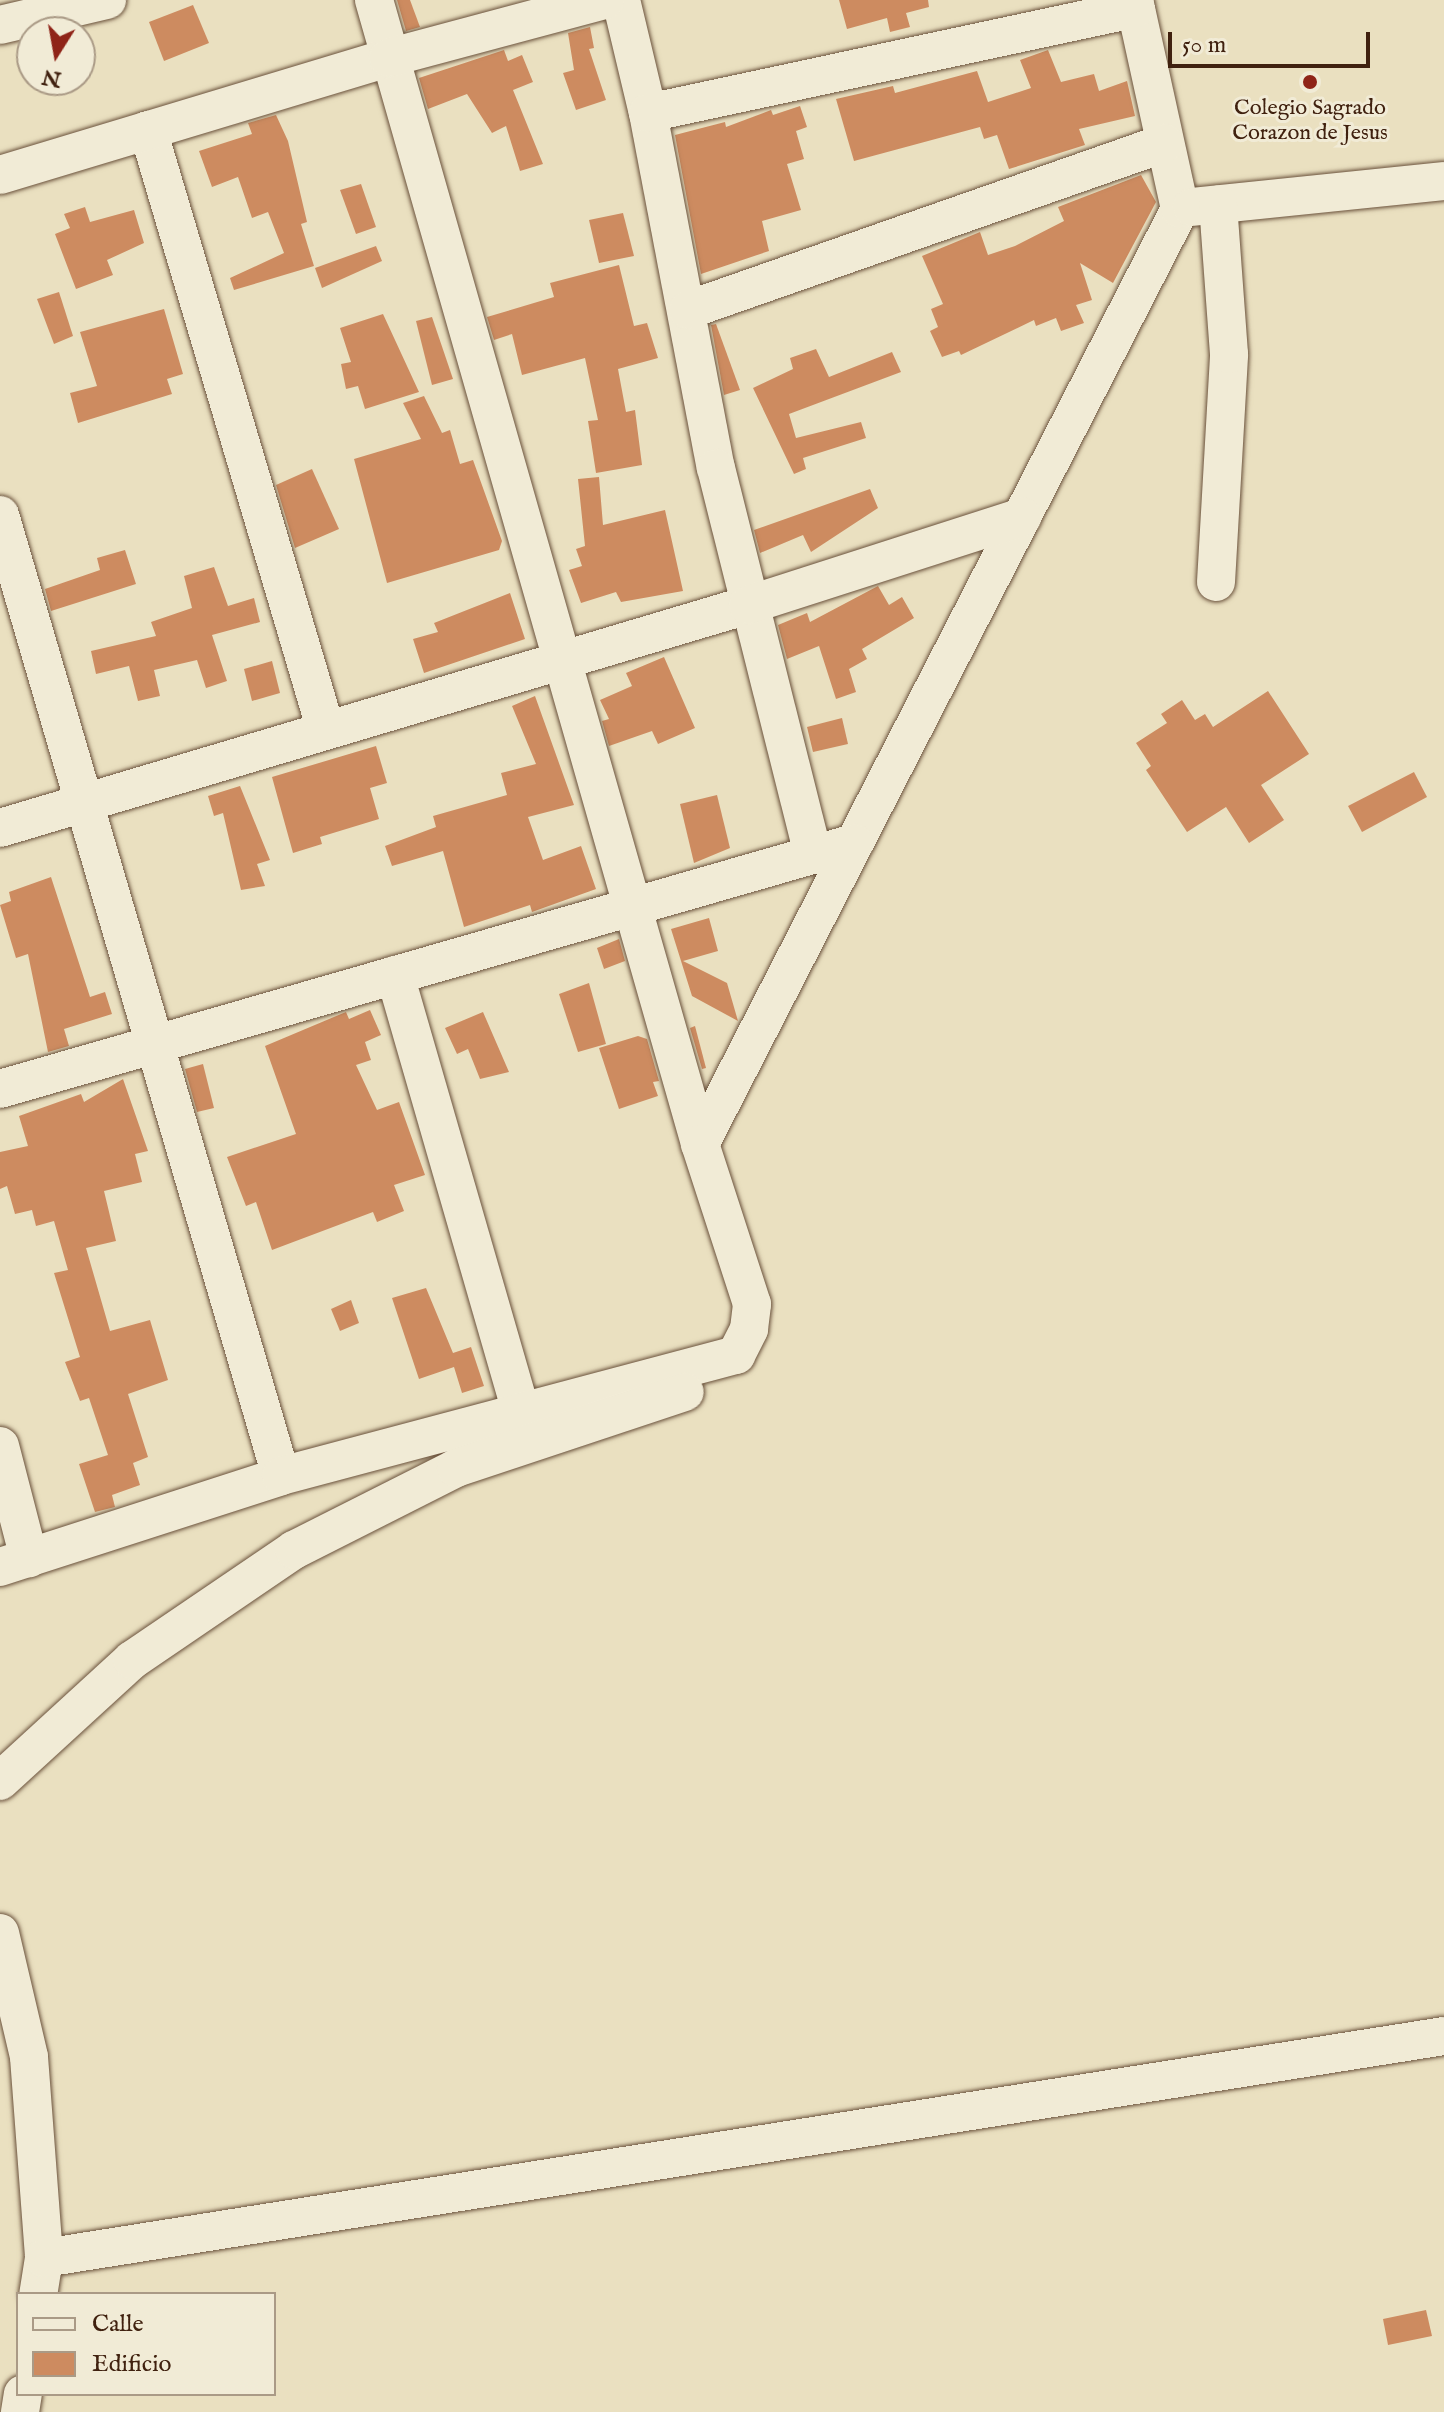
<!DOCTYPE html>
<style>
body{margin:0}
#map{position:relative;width:1444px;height:2412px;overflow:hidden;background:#eae0c0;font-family:"IM FELL English",serif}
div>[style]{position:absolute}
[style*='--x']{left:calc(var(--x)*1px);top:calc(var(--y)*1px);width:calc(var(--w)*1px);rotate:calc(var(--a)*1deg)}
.building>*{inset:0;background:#cd8b60}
.roads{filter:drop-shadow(0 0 2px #6a513b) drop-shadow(0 0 2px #6a513b)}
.minor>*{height:38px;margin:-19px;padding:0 19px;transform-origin:19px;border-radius:19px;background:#f1ebd6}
.dots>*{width:22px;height:22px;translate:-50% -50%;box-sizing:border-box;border:4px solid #f1ebd6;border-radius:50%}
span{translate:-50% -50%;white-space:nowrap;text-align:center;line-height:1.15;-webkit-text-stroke:6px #f1ebd6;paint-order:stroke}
.poi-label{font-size:22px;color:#40210f}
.legend{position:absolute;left:16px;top:2292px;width:260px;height:104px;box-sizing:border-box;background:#f1ebd6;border:2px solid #aa9a86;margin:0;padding:10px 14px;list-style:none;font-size:24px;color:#40210f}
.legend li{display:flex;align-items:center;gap:16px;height:40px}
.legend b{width:40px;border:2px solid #aa9a86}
.north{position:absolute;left:16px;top:16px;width:80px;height:80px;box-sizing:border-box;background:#f1ebd6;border:2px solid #aa9a86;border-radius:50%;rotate:191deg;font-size:22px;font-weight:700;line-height:32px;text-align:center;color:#40210f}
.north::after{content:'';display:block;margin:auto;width:28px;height:36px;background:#8f2418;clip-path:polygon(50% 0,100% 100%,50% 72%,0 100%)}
.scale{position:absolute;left:1168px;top:32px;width:202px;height:36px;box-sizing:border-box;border:4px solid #40210f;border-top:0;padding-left:10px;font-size:24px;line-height:28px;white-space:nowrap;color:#40210f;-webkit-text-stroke:6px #f1ebd6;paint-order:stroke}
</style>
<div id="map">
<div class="building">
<div style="clip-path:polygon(397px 0,410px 0,420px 27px,406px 31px)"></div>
<div style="clip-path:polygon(839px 0,928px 0,929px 7px,906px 13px,910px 27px,890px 32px,887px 18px,847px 29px)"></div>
<div style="clip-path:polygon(193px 5px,209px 43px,164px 61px,149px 22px)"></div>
<div style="clip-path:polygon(590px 27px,594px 48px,589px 49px,606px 100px,576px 110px,563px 73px,574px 70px,568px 33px)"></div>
<div style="clip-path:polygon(504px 50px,508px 61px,522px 55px,533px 82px,513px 90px,543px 164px,520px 171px,506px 126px,492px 133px,467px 94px,428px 109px,419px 78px)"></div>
<div style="clip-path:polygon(1048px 50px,1061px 82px,1094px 74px,1099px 91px,1127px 81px,1135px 116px,1079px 129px,1085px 145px,1009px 169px,997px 135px,984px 139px,980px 127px,854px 161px,836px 99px,893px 86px,895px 93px,977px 71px,988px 102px,1031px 88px,1020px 60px)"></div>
<div style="clip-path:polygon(800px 106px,807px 127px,796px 131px,804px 159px,787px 164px,801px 210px,762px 221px,769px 251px,701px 274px,675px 135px,725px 122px,726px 127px,771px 110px,773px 115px)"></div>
<div style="clip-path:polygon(276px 115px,288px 141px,307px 222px,301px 224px,314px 266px,234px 290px,230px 278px,284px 253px,268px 212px,252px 218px,238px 177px,212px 187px,199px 151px,252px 134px,248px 123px)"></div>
<div style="clip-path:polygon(1141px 175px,1156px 202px,1113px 283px,1080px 263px,1092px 300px,1076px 305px,1084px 323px,1061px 331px,1056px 318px,1036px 326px,1034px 320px,961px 355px,959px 351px,942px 357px,930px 331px,938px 327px,931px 309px,943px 304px,922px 256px,980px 232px,988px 255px,1015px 246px,1064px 221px,1058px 207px)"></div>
<div style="clip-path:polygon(361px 184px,376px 227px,356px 234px,340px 190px)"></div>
<div style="clip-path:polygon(85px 207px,90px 222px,134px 210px,144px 243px,107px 260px,113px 275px,76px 289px,55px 234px,70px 228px,64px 214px)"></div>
<div style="clip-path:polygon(623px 213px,634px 256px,599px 263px,589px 220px)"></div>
<div style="clip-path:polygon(376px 246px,382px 261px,322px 288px,315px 268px)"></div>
<div style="clip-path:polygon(619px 265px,634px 326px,647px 323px,658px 358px,618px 369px,626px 412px,635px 410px,642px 465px,596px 473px,588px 421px,598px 420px,585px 358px,522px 375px,512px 334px,494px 340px,487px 317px,554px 297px,550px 283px)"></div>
<div style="clip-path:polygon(59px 292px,73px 336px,54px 344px,37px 299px)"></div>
<div style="clip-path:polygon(164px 309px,183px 374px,167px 379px,172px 394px,78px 423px,70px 393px,97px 386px,80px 332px)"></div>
<div style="clip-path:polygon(383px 314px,419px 392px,365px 409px,358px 386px,346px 389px,341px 364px,351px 362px,340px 328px)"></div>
<div style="clip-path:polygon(432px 317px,453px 379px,432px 385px,416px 321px)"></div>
<div style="clip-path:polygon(716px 324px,740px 390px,724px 395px,711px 325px)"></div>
<div style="clip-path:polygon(816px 349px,829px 377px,892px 352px,901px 372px,789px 414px,796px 438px,861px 422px,866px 438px,803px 458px,806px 469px,794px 474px,753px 388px,793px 369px,790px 358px)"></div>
<div style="clip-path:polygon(424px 396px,442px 433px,450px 430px,460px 464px,473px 460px,502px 541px,499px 550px,387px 583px,354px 459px,421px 439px,403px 403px)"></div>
<div style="clip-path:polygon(312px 469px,339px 529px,295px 548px,276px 485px)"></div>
<div style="clip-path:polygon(599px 477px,603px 525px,665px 510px,683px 591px,621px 602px,616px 592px,581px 603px,569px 570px,582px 566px,576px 549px,585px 546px,578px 479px)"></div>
<div style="clip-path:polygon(870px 489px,878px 508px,811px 552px,803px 535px,760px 553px,754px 530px)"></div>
<div style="clip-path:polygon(125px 550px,136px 584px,51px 611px,45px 589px,100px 570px,97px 558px)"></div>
<div style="clip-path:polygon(214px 567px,228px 606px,254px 598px,260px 622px,212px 635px,227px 681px,206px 688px,197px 660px,154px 670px,160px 696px,138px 701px,129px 666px,96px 674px,91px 651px,156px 636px,151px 622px,192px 608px,184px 576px)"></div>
<div style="clip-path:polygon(878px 586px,889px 605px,902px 597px,914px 618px,862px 649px,867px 659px,849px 669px,856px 692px,836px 699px,819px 646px,787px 659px,778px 625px,807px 613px,810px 622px)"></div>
<div style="clip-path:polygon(510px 593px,525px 639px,424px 673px,413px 639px,438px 632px,434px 623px)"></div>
<div style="clip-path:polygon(664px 657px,695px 728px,658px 744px,652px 731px,609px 746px,602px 721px,609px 719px,600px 700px,632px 686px,626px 673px)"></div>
<div style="clip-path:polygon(272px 661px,280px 693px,252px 701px,244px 669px)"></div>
<div style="clip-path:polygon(1268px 691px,1309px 754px,1261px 785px,1284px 820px,1249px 843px,1226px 807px,1187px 832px,1146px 770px,1151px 766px,1136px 743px,1167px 723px,1161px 714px,1182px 700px,1195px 720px,1205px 714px,1213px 727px)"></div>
<div style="clip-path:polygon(535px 696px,574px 805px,528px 817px,543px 860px,581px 846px,596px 889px,532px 912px,530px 905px,464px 927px,443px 851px,392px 866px,385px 846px,436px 827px,433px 816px,507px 795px,501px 773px,536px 764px,512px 706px)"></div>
<div style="clip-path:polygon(842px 718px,848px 744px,813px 752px,807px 727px)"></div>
<div style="clip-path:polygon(376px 746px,387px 783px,370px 788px,379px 819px,320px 837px,322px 844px,293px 853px,272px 777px)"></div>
<div style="clip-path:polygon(1414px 772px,1427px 797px,1362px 832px,1348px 806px)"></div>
<div style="clip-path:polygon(240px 786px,270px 860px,257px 864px,265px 886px,241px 890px,223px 813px,214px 816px,208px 796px)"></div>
<div style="clip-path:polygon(717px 795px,730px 848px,694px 863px,680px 804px)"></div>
<div style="clip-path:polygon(51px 877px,90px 997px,105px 992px,112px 1014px,64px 1029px,69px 1046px,48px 1052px,28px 954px,16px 958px,0 905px,11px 901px,9px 892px)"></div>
<div style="clip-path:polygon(709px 918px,718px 951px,683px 961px,727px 983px,738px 1021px,692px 996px,671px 929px)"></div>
<div style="clip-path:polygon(619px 939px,625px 961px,604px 969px,597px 948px)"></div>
<div style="clip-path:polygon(589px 983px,606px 1044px,578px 1052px,559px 994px)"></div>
<div style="clip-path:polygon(370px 1010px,381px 1035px,365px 1042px,371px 1060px,356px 1065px,377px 1110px,399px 1102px,425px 1175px,394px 1185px,404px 1211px,377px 1222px,373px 1212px,272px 1250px,256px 1202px,246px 1206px,227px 1157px,296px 1134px,265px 1046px,341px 1014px,346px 1012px,349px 1019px)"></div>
<div style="clip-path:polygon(483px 1012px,509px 1072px,480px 1079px,468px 1049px,457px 1054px,445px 1028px)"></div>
<div style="clip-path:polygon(695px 1026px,706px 1068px,702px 1069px,690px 1028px)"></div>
<div style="clip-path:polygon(638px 1036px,647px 1039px,659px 1081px,653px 1082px,658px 1096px,619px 1109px,599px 1048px)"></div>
<div style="clip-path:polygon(203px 1064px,214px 1108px,197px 1112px,185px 1069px)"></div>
<div style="clip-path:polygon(123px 1079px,148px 1151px,135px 1154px,142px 1182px,104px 1191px,116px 1241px,86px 1248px,110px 1331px,150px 1320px,168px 1380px,128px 1394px,148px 1457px,133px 1463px,140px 1485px,112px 1495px,115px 1507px,95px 1512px,79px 1464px,108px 1455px,89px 1398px,80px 1401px,65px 1362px,80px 1357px,54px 1273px,68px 1270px,54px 1221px,36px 1226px,32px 1210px,15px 1214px,7px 1186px,0 1189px,0 1152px,28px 1146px,19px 1116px,81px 1094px,84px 1102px)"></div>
<div style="clip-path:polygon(426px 1288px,453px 1353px,471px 1347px,484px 1386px,462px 1393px,454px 1367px,419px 1379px,392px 1298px)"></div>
<div style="clip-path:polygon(351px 1300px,359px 1323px,340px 1331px,331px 1309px)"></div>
<div style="clip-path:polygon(1426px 2310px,1432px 2336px,1388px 2345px,1383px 2319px)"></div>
</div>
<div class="roads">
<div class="minor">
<div style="--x:374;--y:0;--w:1190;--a:74.09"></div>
<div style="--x:700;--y:1144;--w:1051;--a:-62.83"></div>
<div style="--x:1180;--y:209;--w:214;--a:-102.4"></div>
<div style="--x:621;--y:0;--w:116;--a:76.6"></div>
<div style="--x:648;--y:113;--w:361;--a:79.2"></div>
<div style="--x:716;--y:468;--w:395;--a:75.9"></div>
<div style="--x:0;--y:25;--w:110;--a:-13.2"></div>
<div style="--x:648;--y:113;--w:499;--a:-12.1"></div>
<div style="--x:148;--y:130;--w:623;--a:73.49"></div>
<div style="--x:0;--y:175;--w:405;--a:-16.8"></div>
<div style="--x:388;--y:58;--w:225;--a:-15"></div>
<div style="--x:1192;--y:207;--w:253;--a:-5.9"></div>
<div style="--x:688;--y:310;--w:505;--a:-19.3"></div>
<div style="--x:0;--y:515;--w:1001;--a:73.7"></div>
<div style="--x:1216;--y:582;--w:228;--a:-86.7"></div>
<div style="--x:1229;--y:354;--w:150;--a:-94.2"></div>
<div style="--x:0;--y:828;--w:781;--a:-16.6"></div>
<div style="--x:748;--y:605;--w:288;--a:-17.8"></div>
<div style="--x:395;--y:975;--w:454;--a:73.9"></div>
<div style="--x:0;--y:1089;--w:889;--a:-16.07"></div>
<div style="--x:0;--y:1446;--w:116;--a:75.5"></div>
<div style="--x:0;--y:1567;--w:295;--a:-17.9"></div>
<div style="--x:281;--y:1476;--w:471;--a:-14.9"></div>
<div style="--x:736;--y:1355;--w:29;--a:-63"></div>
<div style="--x:749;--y:1329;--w:25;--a:-83"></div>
<div style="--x:752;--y:1304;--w:168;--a:-108"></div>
<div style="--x:0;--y:1781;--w:179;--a:-42.5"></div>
<div style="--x:132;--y:1660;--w:196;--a:-34.2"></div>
<div style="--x:294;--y:1550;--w:182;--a:-26.8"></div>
<div style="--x:456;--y:1468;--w:241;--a:-18.4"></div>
<div style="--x:0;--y:1933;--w:127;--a:76.8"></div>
<div style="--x:29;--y:2057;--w:202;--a:85.7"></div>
<div style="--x:44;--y:2258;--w:36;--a:99"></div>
<div style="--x:44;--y:2258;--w:1417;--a:-9.01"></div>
<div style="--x:20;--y:2412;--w:18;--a:-81"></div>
</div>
</div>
<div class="dots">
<div style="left:1310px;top:82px;background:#8f2418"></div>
</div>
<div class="poi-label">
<span style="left:1310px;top:121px">Colegio Sagrado<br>Corazon de Jesus</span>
</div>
<ul class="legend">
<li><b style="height:10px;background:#f1ebd6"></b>Calle</li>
<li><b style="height:22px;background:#cd8b60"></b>Edificio</li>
</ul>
<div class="north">N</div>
<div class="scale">50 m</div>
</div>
